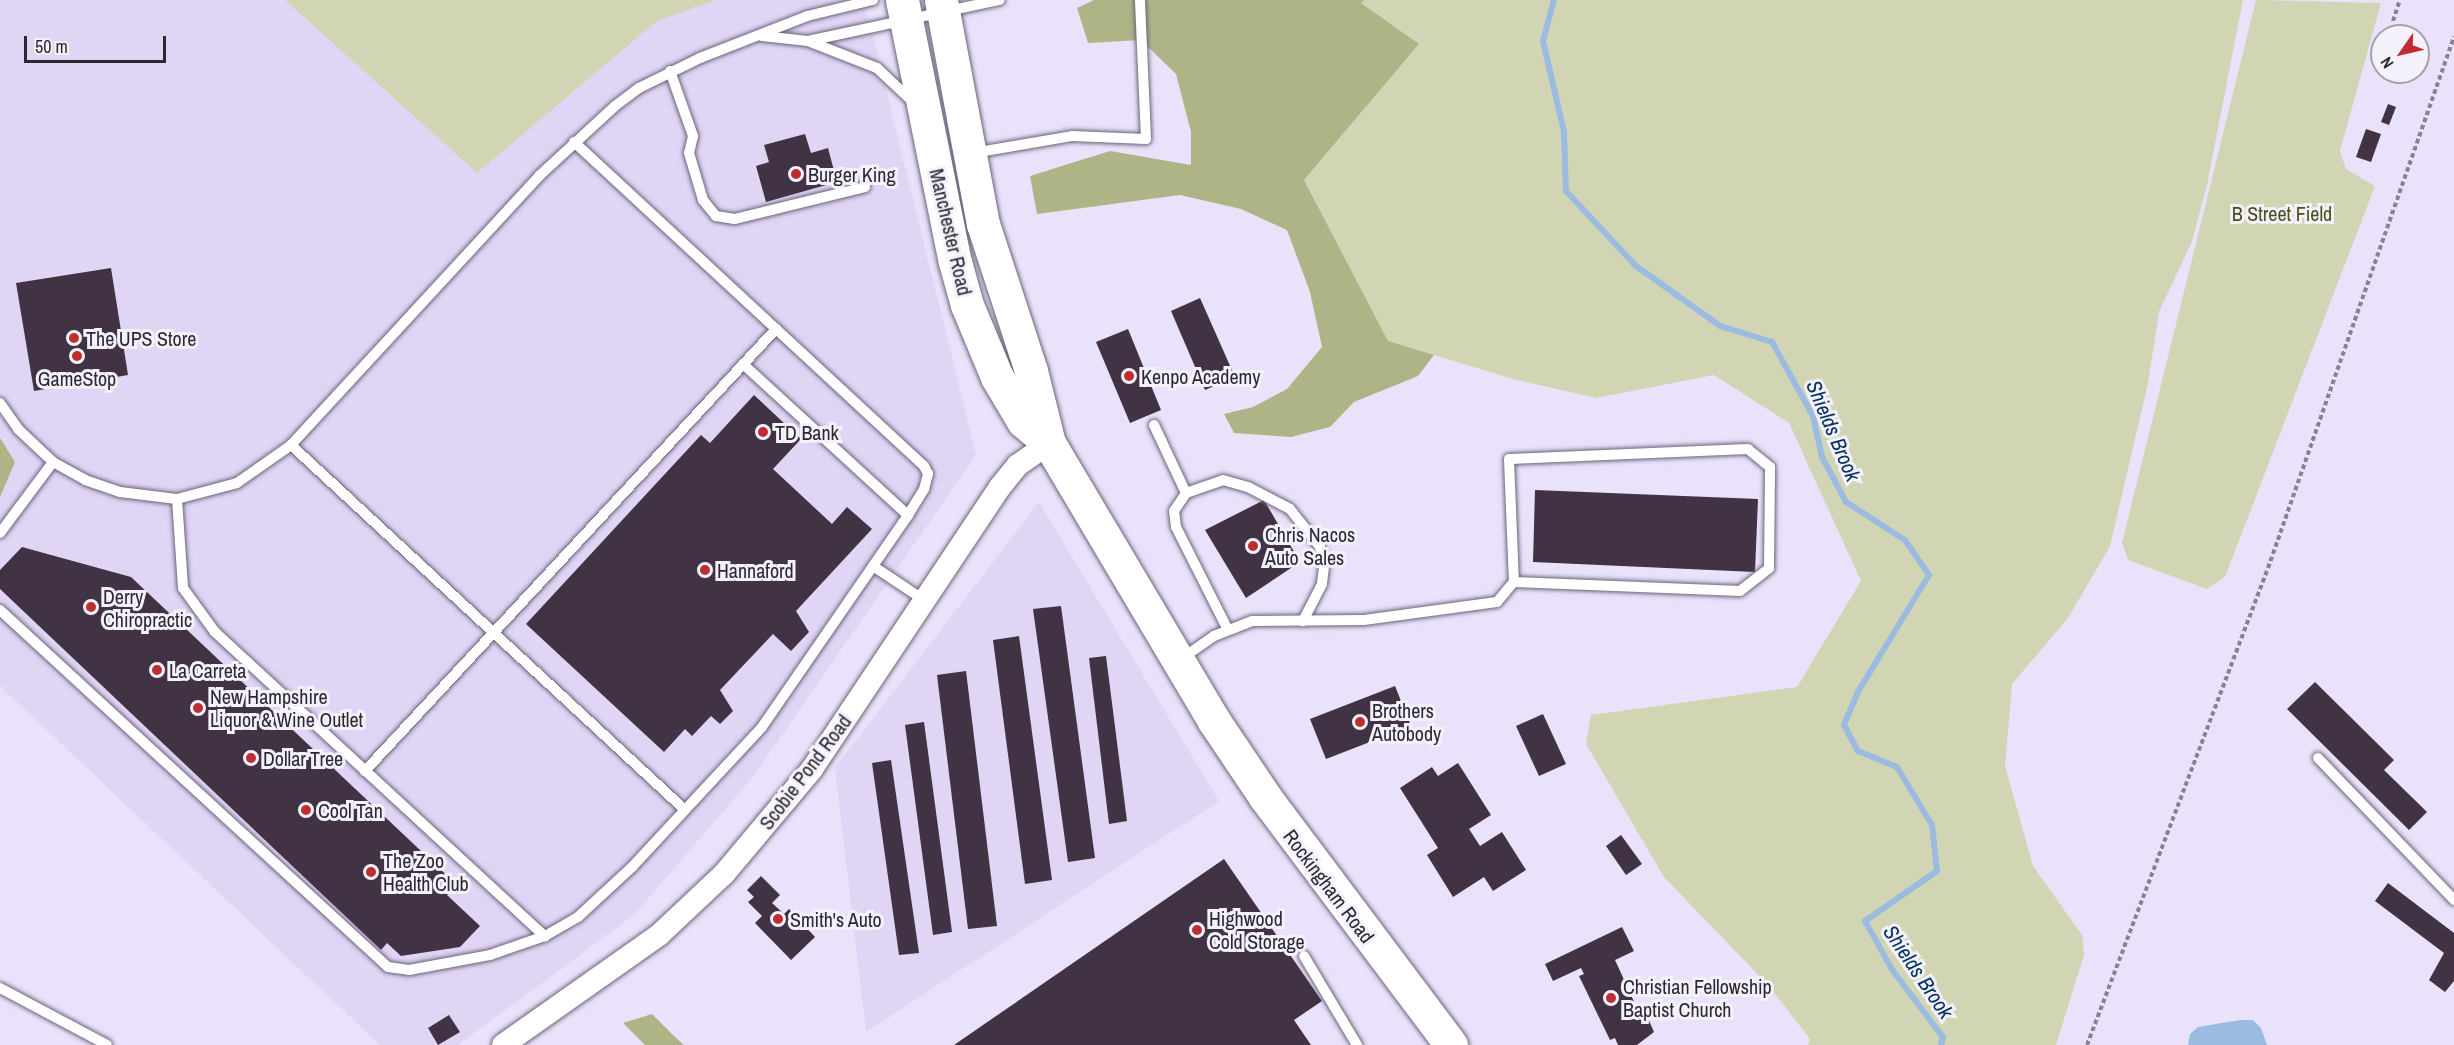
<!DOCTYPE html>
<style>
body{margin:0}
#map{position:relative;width:2454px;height:1045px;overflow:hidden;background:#eae1fa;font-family:"Archivo Narrow",sans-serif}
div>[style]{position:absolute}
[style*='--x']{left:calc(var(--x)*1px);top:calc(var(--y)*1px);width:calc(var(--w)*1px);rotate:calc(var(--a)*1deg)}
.built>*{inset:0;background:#e1d5f6}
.green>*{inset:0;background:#d1d5b4}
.forest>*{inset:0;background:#aeb485}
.water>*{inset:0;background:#9bbbe0}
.stream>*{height:6px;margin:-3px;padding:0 3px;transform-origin:3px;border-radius:3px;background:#9bbbe0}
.building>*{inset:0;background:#413244}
.path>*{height:4px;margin-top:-2px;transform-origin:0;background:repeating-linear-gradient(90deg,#888293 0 4.5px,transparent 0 7.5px)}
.roads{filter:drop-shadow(0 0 2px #6c647a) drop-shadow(0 0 2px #6c647a)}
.service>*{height:10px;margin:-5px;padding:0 5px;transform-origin:5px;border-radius:5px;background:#fff}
.minor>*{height:22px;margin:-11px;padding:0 11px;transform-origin:11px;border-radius:11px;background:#fff}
.primary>*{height:33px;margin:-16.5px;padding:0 16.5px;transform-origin:16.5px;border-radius:16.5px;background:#fff}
.dots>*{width:16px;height:16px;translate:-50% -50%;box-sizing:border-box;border:3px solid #f4f1fb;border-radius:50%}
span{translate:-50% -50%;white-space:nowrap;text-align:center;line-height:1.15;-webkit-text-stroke:6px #f4f1fb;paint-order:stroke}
.poi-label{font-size:20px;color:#2b2831}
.left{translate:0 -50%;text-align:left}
.park-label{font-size:20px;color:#4a4e18}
.street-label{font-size:20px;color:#2b2831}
.water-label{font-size:21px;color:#023361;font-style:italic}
.north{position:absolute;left:2370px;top:24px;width:60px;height:60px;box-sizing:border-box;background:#f4f1fb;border:2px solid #a4a1aa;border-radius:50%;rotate:236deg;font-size:16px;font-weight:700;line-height:24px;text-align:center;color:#2b2831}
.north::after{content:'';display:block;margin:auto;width:21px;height:27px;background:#be2e30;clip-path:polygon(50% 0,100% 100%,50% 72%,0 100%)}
.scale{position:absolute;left:24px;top:36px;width:142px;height:27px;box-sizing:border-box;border:3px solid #2b2831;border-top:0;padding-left:8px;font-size:18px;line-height:21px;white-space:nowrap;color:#2b2831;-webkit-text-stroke:4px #f4f1fb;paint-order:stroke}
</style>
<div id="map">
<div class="built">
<div style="clip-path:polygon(0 0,864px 0,976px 455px,753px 777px,634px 915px,458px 1045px,380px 1045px,0 686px)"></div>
<div style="clip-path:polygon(1039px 502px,1219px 801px,866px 1032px,835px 768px)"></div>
</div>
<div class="green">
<div style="clip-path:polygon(285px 0,716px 0,657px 21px,477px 173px)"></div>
<div style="clip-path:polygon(1364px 0,2243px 0,2207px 185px,2192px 241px,2159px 312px,2148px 383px,2110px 546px,2068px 618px,2012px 684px,2005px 766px,2033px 866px,2082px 935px,2084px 955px,2056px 1045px,1808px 1045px,1810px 1039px,1769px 986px,1664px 877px,1586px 744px,1591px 715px,1797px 687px,1861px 581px,1789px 423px,1714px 375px,1596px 398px,1513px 379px,1388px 341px,1304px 180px,1419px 44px,1361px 3px)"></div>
<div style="clip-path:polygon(2256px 0,2381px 3px,2340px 151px,2346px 169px,2375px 186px,2225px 577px,2207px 589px,2128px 560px,2122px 543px)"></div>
</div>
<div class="forest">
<div style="clip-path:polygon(1094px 0,1364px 0,1361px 3px,1419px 44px,1304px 180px,1388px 341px,1434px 355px,1418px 376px,1354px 402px,1330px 427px,1291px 437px,1234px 433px,1224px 414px,1253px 407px,1287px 389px,1322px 347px,1310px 292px,1287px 230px,1241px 209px,1180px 195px,1037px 214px,1030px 176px,1110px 151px,1191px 165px,1191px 132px,1176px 74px,1141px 40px,1088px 43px,1077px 8px)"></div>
<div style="clip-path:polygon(0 438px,15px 462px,0 497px)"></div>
<div style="clip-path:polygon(652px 1014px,673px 1035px,684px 1045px,645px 1045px,623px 1023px)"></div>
</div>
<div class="water">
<div style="clip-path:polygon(2240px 1020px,2253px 1020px,2261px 1028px,2267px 1045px,2188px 1045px,2190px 1034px,2198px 1027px)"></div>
</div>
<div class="stream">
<div style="--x:1554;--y:0;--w:42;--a:105"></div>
<div style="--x:1543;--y:41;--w:93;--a:77"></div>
<div style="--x:1564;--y:132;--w:59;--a:88.1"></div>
<div style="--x:1566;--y:191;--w:103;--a:47"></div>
<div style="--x:1636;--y:266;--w:103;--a:35.5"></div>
<div style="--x:1720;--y:326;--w:54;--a:17.1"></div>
<div style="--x:1772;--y:342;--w:85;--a:61"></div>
<div style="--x:1813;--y:416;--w:42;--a:77.6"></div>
<div style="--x:1822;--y:457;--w:51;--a:61.9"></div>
<div style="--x:1846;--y:502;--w:70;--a:32.8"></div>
<div style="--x:1905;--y:540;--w:42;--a:55.6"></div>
<div style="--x:1929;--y:575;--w:137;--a:121.3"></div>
<div style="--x:1858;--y:692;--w:36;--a:113"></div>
<div style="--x:1844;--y:725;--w:30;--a:62"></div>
<div style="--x:1858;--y:751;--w:42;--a:22.3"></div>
<div style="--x:1897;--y:767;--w:68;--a:58.9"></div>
<div style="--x:1932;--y:825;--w:46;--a:83.8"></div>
<div style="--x:1937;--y:871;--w:88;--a:145.2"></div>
<div style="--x:1865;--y:921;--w:57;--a:60.8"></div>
<div style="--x:1893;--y:971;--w:83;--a:52.9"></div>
<div style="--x:1943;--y:1037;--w:8;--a:104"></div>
</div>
<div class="building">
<div style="clip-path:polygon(2388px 104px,2396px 107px,2389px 125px,2381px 122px)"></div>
<div style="clip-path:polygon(2366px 129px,2381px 134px,2371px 162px,2356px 157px)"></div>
<div style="clip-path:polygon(805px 134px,811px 153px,828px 148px,837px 182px,766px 202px,756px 166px,769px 162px,764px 145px)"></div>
<div style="clip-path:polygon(111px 268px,128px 375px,34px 391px,16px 283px)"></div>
<div style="clip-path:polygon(1200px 298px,1235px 377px,1205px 390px,1171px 311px)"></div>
<div style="clip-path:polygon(1128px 329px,1161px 410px,1130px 423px,1096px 342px)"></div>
<div style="clip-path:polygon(754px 395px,801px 439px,773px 469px,832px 524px,847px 507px,872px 529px,796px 611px,809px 632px,791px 651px,773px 634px,720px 690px,733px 711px,720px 724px,711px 716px,692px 736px,685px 729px,664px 752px,526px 624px,701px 435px,710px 443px)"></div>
<div style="clip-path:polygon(1535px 490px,1758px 499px,1755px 572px,1533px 562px)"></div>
<div style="clip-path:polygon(1264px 500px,1300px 562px,1246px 598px,1205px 530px)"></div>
<div style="clip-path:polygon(22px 547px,131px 577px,457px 885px,447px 895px,480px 926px,460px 947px,401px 956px,387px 943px,381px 950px,0 589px,0 570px)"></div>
<div style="clip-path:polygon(1061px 606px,1095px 858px,1068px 862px,1033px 609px)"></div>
<div style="clip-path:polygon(1019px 636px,1052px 880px,1025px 884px,993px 640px)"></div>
<div style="clip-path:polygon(1106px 656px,1127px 821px,1109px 824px,1089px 658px)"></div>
<div style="clip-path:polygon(966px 671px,997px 926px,968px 929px,937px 675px)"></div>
<div style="clip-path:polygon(2315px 682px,2394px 760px,2384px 770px,2427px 812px,2409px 830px,2287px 709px)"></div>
<div style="clip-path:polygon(1395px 686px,1411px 726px,1326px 759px,1310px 719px)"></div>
<div style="clip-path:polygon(1543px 714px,1566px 764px,1539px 776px,1516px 726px)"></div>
<div style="clip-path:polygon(924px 722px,952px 932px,933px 935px,905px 725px)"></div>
<div style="clip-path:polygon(891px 760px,919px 953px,899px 955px,872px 763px)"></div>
<div style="clip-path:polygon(1458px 763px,1491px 815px,1469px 829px,1480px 846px,1502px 832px,1526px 870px,1493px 891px,1484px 877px,1453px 897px,1427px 855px,1438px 848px,1400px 788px,1432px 767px,1438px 776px)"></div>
<div style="clip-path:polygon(1621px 835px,1642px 864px,1626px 875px,1606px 846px)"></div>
<div style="clip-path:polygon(1224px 859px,1322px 1001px,1294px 1020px,1311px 1045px,954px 1045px)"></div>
<div style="clip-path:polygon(761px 876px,780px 895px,772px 903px,784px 914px,789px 909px,815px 937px,791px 960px,755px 923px,762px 916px,748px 902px,754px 897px,747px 890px)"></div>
<div style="clip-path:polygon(2388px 883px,2454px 933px,2454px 981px,2445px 992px,2429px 980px,2444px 953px,2375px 901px)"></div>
<div style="clip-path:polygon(1622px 927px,1634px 951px,1615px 960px,1641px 1017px,1646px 1014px,1654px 1032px,1637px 1045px,1618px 1045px,1615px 1038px,1610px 1040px,1579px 976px,1584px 974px,1581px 968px,1553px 981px,1545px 964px)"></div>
<div style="clip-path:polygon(449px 1015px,460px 1032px,438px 1045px,428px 1028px)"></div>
</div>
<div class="path">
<div style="--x:2393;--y:21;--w:22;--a:-72"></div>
<div style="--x:2087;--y:1045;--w:510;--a:-69.22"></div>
<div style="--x:2268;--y:568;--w:563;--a:-70.7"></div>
</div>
<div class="roads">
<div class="service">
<div style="--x:762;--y:36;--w:46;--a:6.2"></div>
<div style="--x:808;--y:41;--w:196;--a:-12.1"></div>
<div style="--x:808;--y:41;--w:74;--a:21.4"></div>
<div style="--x:877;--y:68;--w:48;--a:43.3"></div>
<div style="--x:670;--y:71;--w:69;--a:70.5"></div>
<div style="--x:693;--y:136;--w:17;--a:103"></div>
<div style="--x:689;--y:153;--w:49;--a:73.4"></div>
<div style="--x:703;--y:200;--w:21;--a:51"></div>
<div style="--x:716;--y:216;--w:19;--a:9"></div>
<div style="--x:735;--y:219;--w:134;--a:-13.8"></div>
<div style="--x:973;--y:153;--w:100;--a:-9.7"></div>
<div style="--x:1072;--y:136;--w:74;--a:2.3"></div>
<div style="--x:1146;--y:139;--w:139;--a:-92.5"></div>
<div style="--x:743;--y:364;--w:224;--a:42.5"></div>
<div style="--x:0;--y:403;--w:32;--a:55"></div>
<div style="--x:18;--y:429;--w:48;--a:43.3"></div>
<div style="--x:53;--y:462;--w:37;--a:29"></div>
<div style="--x:85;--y:480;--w:37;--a:19"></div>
<div style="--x:120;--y:492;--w:57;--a:7"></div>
<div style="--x:177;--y:499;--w:62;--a:-14.9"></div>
<div style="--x:237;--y:483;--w:66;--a:-35.1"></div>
<div style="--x:291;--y:445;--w:366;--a:-47.3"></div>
<div style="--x:539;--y:176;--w:103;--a:-42.6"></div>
<div style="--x:615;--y:106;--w:30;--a:-37"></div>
<div style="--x:639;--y:88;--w:68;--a:-26.2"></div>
<div style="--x:700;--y:58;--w:115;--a:-21.4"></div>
<div style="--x:807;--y:16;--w:68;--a:-13.6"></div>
<div style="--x:1154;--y:425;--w:75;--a:64.8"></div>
<div style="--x:291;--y:445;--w:536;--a:42.81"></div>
<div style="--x:177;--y:499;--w:89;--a:86.1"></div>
<div style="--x:183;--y:588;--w:54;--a:54"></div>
<div style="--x:215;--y:632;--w:449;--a:42.7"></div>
<div style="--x:0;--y:533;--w:89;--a:-53.3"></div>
<div style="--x:873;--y:566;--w:61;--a:33.7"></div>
<div style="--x:0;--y:610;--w:527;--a:42.62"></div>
<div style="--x:388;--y:967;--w:21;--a:8"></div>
<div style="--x:409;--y:970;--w:82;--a:-10.5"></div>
<div style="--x:490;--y:955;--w:58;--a:-19.1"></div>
<div style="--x:545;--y:936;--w:38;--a:-30"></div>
<div style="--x:578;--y:917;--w:74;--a:-42.8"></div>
<div style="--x:632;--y:867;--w:191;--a:-47.1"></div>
<div style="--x:762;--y:727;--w:257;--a:-55.4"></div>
<div style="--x:908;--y:515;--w:31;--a:-58"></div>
<div style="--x:924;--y:489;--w:16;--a:-75"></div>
<div style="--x:928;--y:474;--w:9;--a:-117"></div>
<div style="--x:924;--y:466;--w:477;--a:-137.2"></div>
<div style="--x:1228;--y:630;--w:115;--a:-116.8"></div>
<div style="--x:1176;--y:527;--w:16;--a:-97"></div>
<div style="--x:1174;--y:511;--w:22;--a:-56"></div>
<div style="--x:1186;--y:493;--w:39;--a:-19"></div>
<div style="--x:1223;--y:480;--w:26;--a:16"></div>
<div style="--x:1248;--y:487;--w:47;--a:27.6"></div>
<div style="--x:1290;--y:509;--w:48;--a:51.7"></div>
<div style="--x:1320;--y:547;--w:20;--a:79"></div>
<div style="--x:1324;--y:567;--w:17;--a:97"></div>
<div style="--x:1322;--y:584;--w:42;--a:117.2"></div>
<div style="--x:1181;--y:659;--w:40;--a:-34.9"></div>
<div style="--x:1214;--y:636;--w:41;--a:-21.5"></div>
<div style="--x:1252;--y:621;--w:112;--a:-0.5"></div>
<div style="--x:1364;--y:620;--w:134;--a:-7.7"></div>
<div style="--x:1497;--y:602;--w:26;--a:-50"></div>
<div style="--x:1514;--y:582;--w:226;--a:2.3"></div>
<div style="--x:1740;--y:591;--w:37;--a:-38"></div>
<div style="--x:1769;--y:568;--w:101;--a:-89.4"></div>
<div style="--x:1770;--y:467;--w:28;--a:-141"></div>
<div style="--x:1748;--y:449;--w:239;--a:177.6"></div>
<div style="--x:1509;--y:459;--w:123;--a:87.7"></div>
<div style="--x:2318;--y:758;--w:197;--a:46.2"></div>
<div style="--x:365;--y:771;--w:604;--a:-47.08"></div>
<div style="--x:1304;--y:956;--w:104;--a:59.2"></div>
<div style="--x:0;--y:988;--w:121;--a:28"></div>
</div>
<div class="minor">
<div style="--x:503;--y:1045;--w:191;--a:-35.2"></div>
<div style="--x:659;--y:935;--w:89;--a:-43.2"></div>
<div style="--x:724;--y:874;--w:137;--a:-50"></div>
<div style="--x:812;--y:769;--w:339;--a:-56.3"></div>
<div style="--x:1000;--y:487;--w:28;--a:-51"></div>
<div style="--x:1018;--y:465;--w:38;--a:-35"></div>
</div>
<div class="primary">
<div style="--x:902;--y:0;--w:267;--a:78.6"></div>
<div style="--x:955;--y:262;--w:45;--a:74.4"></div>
<div style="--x:967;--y:305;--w:78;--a:67.4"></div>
<div style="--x:997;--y:377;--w:51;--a:59.4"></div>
<div style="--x:1023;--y:421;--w:34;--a:40"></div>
<div style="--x:1049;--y:443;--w:323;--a:59.3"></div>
<div style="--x:1214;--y:721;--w:92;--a:56.1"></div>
<div style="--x:1265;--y:797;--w:310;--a:53.1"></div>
<div style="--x:941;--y:0;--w:228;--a:79.4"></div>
<div style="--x:983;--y:224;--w:155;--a:71.9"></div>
<div style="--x:1031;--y:371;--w:74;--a:76"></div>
</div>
</div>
<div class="dots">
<div style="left:796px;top:174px;background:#be2e30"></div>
<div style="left:74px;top:338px;background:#be2e30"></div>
<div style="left:77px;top:356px;background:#be2e30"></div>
<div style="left:1129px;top:376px;background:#be2e30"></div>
<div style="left:763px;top:432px;background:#be2e30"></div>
<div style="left:1253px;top:546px;background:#be2e30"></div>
<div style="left:705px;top:570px;background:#be2e30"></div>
<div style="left:91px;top:607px;background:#be2e30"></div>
<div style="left:157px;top:670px;background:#be2e30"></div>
<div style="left:198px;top:708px;background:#be2e30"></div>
<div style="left:1360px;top:722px;background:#be2e30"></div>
<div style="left:251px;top:758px;background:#be2e30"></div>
<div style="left:306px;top:810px;background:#be2e30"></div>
<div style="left:371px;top:872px;background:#be2e30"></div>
<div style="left:778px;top:919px;background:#be2e30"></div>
<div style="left:1197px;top:930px;background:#be2e30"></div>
<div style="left:1611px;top:998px;background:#be2e30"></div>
</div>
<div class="poi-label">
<span class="left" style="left:808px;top:174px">Burger King</span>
<span class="left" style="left:86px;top:338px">The UPS Store</span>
<span class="left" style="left:1141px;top:376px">Kenpo Academy</span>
<span style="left:77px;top:378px">GameStop</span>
<span class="left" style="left:775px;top:432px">TD Bank</span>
<span class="left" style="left:1265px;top:546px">Chris Nacos<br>Auto Sales</span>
<span class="left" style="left:717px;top:570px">Hannaford</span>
<span class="left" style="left:103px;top:608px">Derry<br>Chiropractic</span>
<span class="left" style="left:169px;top:670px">La Carreta</span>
<span class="left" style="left:210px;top:708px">New Hampshire<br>Liquor &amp; Wine Outlet</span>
<span class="left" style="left:1372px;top:722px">Brothers<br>Autobody</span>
<span class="left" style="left:263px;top:758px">Dollar Tree</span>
<span class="left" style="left:318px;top:810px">Cool Tan</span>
<span class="left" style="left:383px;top:872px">The Zoo<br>Health Club</span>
<span class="left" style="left:1209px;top:930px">Highwood<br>Cold Storage</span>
<span class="left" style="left:790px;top:919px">Smith's Auto</span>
<span class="left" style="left:1623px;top:998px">Christian Fellowship<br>Baptist Church</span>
</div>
<div class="park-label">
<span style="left:2282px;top:213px">B Street Field</span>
</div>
<div class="street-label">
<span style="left:951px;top:232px;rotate:77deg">Manchester Road</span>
<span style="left:805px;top:772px;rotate:-53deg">Scobie Pond Road</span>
<span style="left:1329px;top:886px;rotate:53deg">Rockingham Road</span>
</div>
<div class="water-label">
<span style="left:1833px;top:431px;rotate:67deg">Shields Brook</span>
<span style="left:1918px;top:972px;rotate:56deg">Shields Brook</span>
</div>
<div class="north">N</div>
<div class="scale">50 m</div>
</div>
